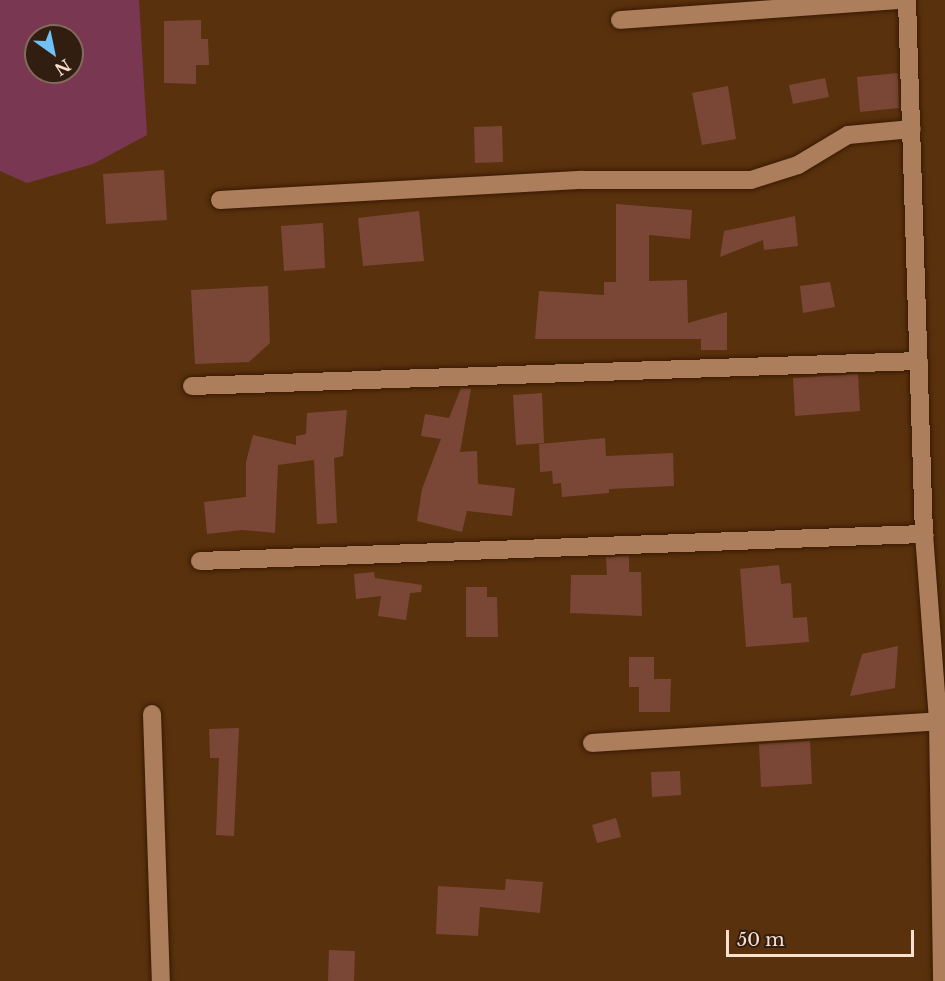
<!DOCTYPE html>
<style>
body{margin:0}
#map{position:relative;width:945px;height:981px;overflow:hidden;background:#59310d;font-family:"Libre Baskerville",serif}
div>[style]{position:absolute}
[style*='--x']{left:calc(var(--x)*1px);top:calc(var(--y)*1px);width:calc(var(--w)*1px);rotate:calc(var(--a)*1deg)}
.green>*{inset:0;background:#7a3751}
.building>*{inset:0;background:#7a4737}
.roads{filter:drop-shadow(0 0 2px #381a01) drop-shadow(0 0 2px #381a01)}
.minor>*{height:18px;margin:-9px;padding:0 9px;transform-origin:9px;border-radius:9px;background:#ac7e5b}
span{translate:-50% -50%;white-space:nowrap;text-align:center;line-height:1.15;-webkit-text-stroke:6px #311e10;paint-order:stroke}
.north{position:absolute;left:24px;top:24px;width:60px;height:60px;box-sizing:border-box;background:#311e10;border:2px solid #816c5c;border-radius:50%;rotate:147deg;font-size:16px;font-weight:700;line-height:24px;text-align:center;color:#fae1ce}
.north::after{content:'';display:block;margin:auto;width:21px;height:27px;background:#70c1f4;clip-path:polygon(50% 0,100% 100%,50% 72%,0 100%)}
.scale{position:absolute;left:726px;top:930px;width:188px;height:27px;box-sizing:border-box;border:3px solid #fae1ce;border-top:0;padding-left:8px;font-size:18px;line-height:21px;white-space:nowrap;color:#fae1ce;-webkit-text-stroke:4px #311e10;paint-order:stroke}
</style>
<div id="map">
<div class="green">
<div style="clip-path:polygon(evenodd,0 0,139px 0,147px 135px,93px 164px,27px 183px,0 171px,0 0,36px 36px,72px 36px,72px 72px,36px 72px,36px 36px)"></div>
</div>
<div class="building">
<div style="clip-path:polygon(201px 20px,201px 39px,208px 39px,209px 65px,196px 65px,196px 84px,164px 83px,164px 21px)"></div>
<div style="clip-path:polygon(898px 73px,899px 108px,860px 112px,857px 77px)"></div>
<div style="clip-path:polygon(825px 78px,829px 97px,793px 104px,789px 85px)"></div>
<div style="clip-path:polygon(728px 86px,736px 139px,702px 145px,692px 93px)"></div>
<div style="clip-path:polygon(502px 126px,503px 162px,475px 163px,474px 127px)"></div>
<div style="clip-path:polygon(164px 170px,167px 220px,106px 224px,103px 174px)"></div>
<div style="clip-path:polygon(616px 204px,692px 210px,690px 239px,649px 235px,649px 281px,687px 280px,688px 323px,727px 312px,727px 350px,701px 350px,701px 339px,535px 339px,539px 291px,604px 295px,604px 282px,616px 282px)"></div>
<div style="clip-path:polygon(419px 211px,424px 261px,363px 266px,358px 218px)"></div>
<div style="clip-path:polygon(795px 216px,798px 246px,764px 250px,763px 240px,720px 257px,724px 231px)"></div>
<div style="clip-path:polygon(323px 223px,325px 268px,284px 271px,281px 226px)"></div>
<div style="clip-path:polygon(830px 282px,835px 307px,803px 313px,800px 286px)"></div>
<div style="clip-path:polygon(268px 286px,270px 343px,249px 362px,195px 364px,191px 290px)"></div>
<div style="clip-path:polygon(858px 374px,860px 411px,795px 416px,793px 378px)"></div>
<div style="clip-path:polygon(461px 388px,471px 389px,460px 452px,477px 451px,478px 484px,515px 488px,512px 516px,467px 511px,462px 532px,417px 521px,422px 489px,441px 439px,421px 436px,425px 414px,449px 418px)"></div>
<div style="clip-path:polygon(542px 393px,544px 443px,516px 445px,513px 395px)"></div>
<div style="clip-path:polygon(347px 410px,343px 456px,334px 458px,337px 523px,317px 524px,314px 460px,278px 465px,275px 533px,242px 530px,207px 534px,204px 502px,246px 497px,246px 462px,253px 435px,296px 445px,296px 436px,306px 434px,307px 413px)"></div>
<div style="clip-path:polygon(605px 438px,606px 456px,673px 453px,674px 486px,609px 489px,609px 493px,562px 497px,561px 483px,553px 484px,552px 471px,540px 472px,539px 444px)"></div>
<div style="clip-path:polygon(629px 556px,629px 572px,641px 572px,642px 616px,570px 613px,571px 575px,607px 575px,606px 557px)"></div>
<div style="clip-path:polygon(779px 565px,781px 584px,791px 583px,793px 618px,807px 617px,809px 642px,746px 647px,740px 569px)"></div>
<div style="clip-path:polygon(374px 572px,375px 578px,422px 585px,421px 592px,410px 593px,406px 620px,378px 616px,381px 596px,356px 599px,354px 574px)"></div>
<div style="clip-path:polygon(466px 587px,487px 587px,487px 597px,497px 597px,498px 637px,466px 637px)"></div>
<div style="clip-path:polygon(898px 646px,895px 688px,850px 696px,862px 654px)"></div>
<div style="clip-path:polygon(629px 657px,654px 657px,654px 679px,671px 679px,670px 712px,639px 712px,639px 687px,629px 687px)"></div>
<div style="clip-path:polygon(239px 728px,234px 836px,216px 835px,219px 758px,210px 758px,209px 729px)"></div>
<div style="clip-path:polygon(810px 741px,812px 784px,761px 787px,759px 744px)"></div>
<div style="clip-path:polygon(680px 771px,681px 795px,652px 797px,651px 772px)"></div>
<div style="clip-path:polygon(616px 818px,621px 837px,597px 843px,592px 825px)"></div>
<div style="clip-path:polygon(506px 879px,543px 882px,540px 913px,480px 907px,478px 936px,436px 934px,438px 886px,505px 890px)"></div>
<div style="clip-path:polygon(329px 950px,355px 951px,354px 981px,328px 981px)"></div>
</div>
<div class="roads">
<div class="minor">
<div style="--x:907;--y:0;--w:534;--a:88.18"></div>
<div style="--x:924;--y:534;--w:188;--a:85.7"></div>
<div style="--x:938;--y:721;--w:260;--a:89.1"></div>
<div style="--x:620;--y:20;--w:277;--a:-4.1"></div>
<div style="--x:220;--y:200;--w:363;--a:-3.2"></div>
<div style="--x:582;--y:180;--w:169;--a:0"></div>
<div style="--x:751;--y:180;--w:49;--a:-17.7"></div>
<div style="--x:798;--y:165;--w:58;--a:-31"></div>
<div style="--x:848;--y:135;--w:64;--a:-5.4"></div>
<div style="--x:192;--y:386;--w:727;--a:-1.97"></div>
<div style="--x:200;--y:561;--w:725;--a:-2.14"></div>
<div style="--x:152;--y:714;--w:267;--a:88.1"></div>
<div style="--x:592;--y:743;--w:347;--a:-3.6"></div>
</div>
</div>
<div class="north">N</div>
<div class="scale">50 m</div>
</div>
